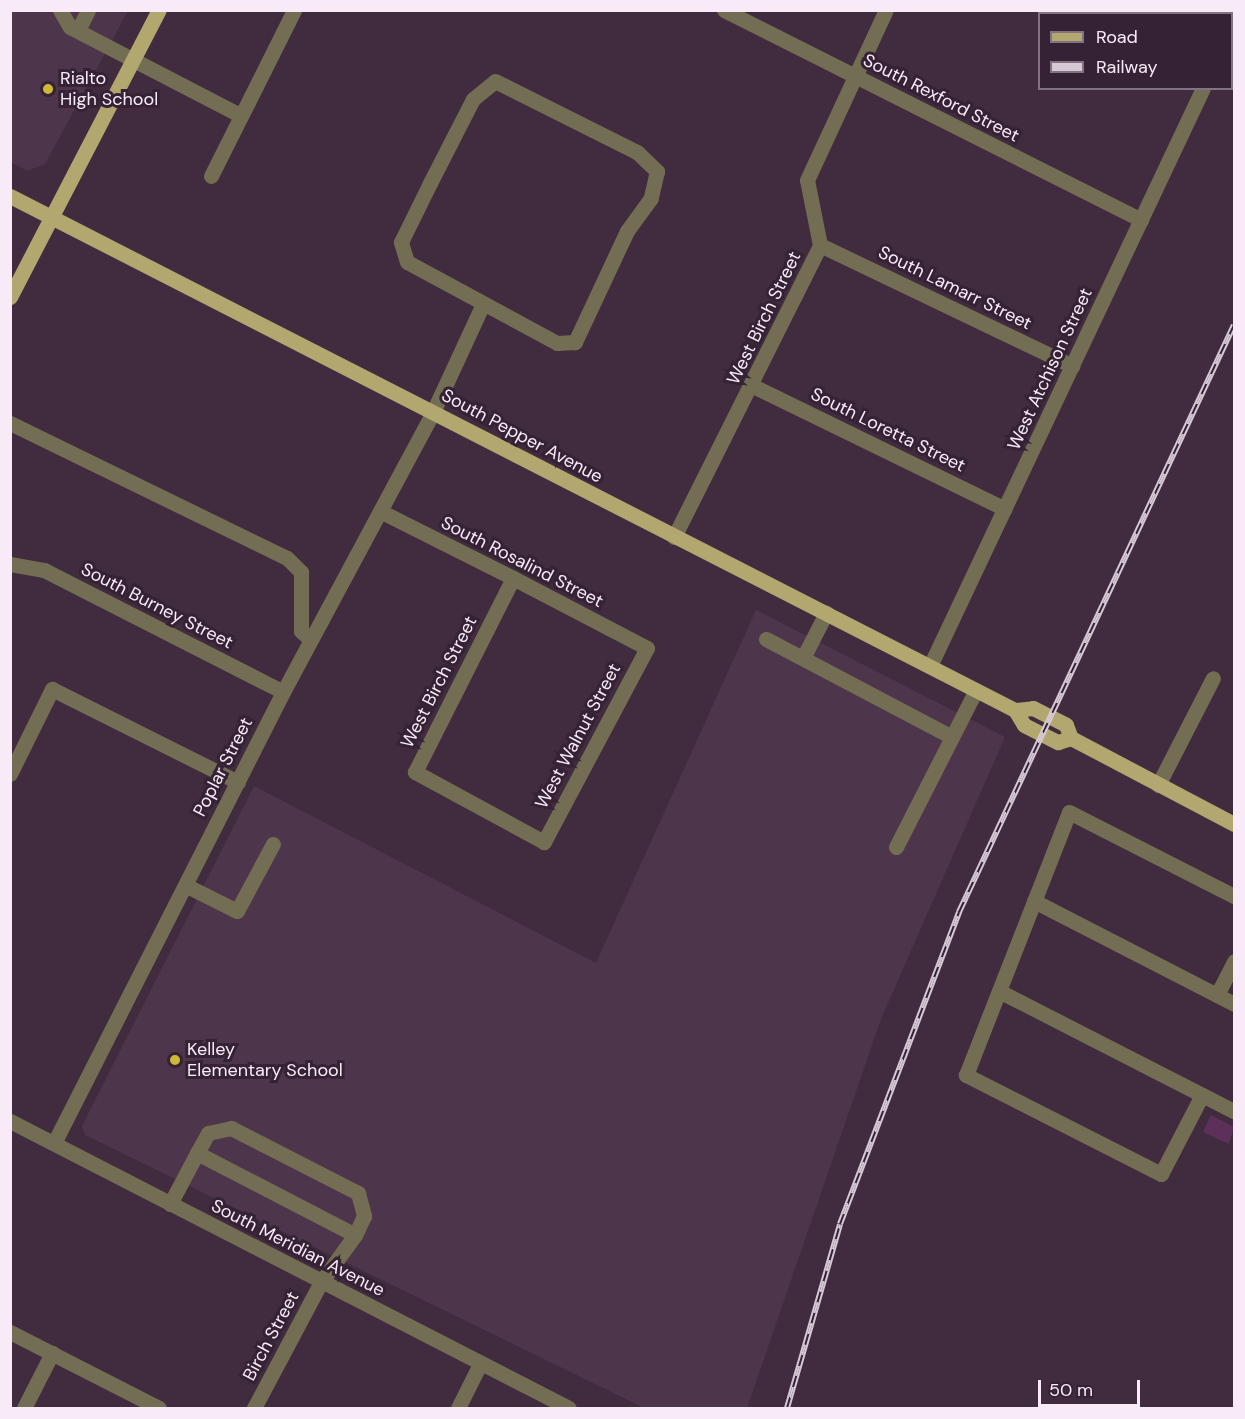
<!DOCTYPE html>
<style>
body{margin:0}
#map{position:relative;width:1245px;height:1419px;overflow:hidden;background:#402c3e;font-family:"DM Sans",sans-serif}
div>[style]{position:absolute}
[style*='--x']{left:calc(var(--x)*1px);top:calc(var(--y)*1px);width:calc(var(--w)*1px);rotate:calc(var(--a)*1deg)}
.built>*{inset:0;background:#4d354c}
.building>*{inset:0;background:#5d305a}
.minor>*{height:15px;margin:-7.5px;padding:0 7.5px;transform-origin:7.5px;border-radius:7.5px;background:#736e53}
.major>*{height:15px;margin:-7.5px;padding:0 7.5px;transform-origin:7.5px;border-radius:7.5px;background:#b1a76f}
.rail>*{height:6px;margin-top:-3px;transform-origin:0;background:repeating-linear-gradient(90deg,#352234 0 11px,#d6c8d5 0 22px);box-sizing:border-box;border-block:2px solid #d6c8d5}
.dots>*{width:16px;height:16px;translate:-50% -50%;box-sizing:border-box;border:3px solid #352234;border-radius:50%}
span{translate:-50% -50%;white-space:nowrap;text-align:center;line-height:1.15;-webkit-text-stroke:6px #352234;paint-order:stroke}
.poi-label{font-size:18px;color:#f8ebf7}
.left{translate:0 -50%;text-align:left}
.street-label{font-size:18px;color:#f8ebf7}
.frame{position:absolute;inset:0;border:12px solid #f8ebf7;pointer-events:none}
.legend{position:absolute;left:1038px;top:12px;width:195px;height:78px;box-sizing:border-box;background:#352234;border:2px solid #837282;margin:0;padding:8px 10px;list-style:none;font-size:18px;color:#f8ebf7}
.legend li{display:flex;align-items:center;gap:12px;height:30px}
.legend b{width:30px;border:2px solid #837282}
.scale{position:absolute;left:1038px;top:1380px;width:102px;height:27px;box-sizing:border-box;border:3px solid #f8ebf7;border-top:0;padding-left:8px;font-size:18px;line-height:21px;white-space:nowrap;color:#f8ebf7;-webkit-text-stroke:4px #352234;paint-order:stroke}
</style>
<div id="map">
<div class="built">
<div style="clip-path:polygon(10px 11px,128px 11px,45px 164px,27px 171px,11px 162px)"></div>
<div style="clip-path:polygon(756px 610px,1005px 737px,881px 1019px,747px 1408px,644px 1408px,85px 1135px,82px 1126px,254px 786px,596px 963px)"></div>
</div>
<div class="building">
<div style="clip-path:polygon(1211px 1115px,1234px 1127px,1229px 1144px,1203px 1132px)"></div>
</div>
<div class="minor">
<div style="--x:60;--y:10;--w:20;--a:60"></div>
<div style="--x:70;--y:27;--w:191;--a:27.4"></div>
<div style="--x:724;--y:10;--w:467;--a:26.7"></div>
<div style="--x:1083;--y:10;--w:7;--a:34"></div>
<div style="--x:78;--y:30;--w:22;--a:-63"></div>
<div style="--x:1232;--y:31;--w:6;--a:-72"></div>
<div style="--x:495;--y:81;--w:159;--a:26.6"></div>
<div style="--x:637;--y:152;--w:28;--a:44"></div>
<div style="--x:657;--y:171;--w:28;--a:103"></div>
<div style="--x:651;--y:198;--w:41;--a:126"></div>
<div style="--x:627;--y:231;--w:123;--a:115.1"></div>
<div style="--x:575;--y:342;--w:18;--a:177"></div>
<div style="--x:557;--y:343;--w:170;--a:-151.6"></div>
<div style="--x:407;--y:262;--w:21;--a:-107"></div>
<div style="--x:401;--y:242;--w:66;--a:-63.8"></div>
<div style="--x:430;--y:183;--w:94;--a:-62.9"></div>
<div style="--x:473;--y:99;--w:28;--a:-39"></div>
<div style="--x:211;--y:176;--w:186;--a:-63.4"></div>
<div style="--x:820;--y:245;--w:280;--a:25.6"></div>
<div style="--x:753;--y:386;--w:280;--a:26"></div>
<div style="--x:10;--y:423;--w:308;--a:26"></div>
<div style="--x:287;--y:558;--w:20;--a:45"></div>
<div style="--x:301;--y:572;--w:59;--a:90"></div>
<div style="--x:301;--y:631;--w:13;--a:42"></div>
<div style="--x:380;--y:511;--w:149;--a:26.7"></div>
<div style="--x:513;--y:578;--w:151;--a:27.6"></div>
<div style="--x:647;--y:648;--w:220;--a:118"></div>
<div style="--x:544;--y:842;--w:147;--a:-151.5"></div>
<div style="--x:415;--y:772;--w:217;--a:-63.2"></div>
<div style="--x:674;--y:537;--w:326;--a:-63.4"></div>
<div style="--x:820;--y:245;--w:66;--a:-101.3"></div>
<div style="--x:807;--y:180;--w:187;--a:-65.1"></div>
<div style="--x:10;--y:564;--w:35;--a:10"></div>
<div style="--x:44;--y:570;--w:268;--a:27"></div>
<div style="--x:766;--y:639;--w:210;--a:27.8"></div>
<div style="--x:803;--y:658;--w:51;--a:-62.9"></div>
<div style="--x:930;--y:666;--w:639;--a:-64.72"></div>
<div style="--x:10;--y:774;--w:95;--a:-63.7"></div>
<div style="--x:52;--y:689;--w:208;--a:26.6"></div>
<div style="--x:1158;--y:785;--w:120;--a:-62.8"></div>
<div style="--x:896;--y:847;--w:176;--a:-63"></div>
<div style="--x:185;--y:885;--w:58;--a:26.6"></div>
<div style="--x:237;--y:911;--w:76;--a:-61.8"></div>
<div style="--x:1034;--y:901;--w:225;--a:27.2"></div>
<div style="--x:999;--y:991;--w:264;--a:27.1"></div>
<div style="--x:1217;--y:995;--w:38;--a:-63"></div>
<div style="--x:1202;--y:1095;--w:89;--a:117.4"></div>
<div style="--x:1161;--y:1174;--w:219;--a:-153.1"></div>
<div style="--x:966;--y:1075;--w:282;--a:-68.6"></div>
<div style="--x:1069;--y:812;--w:185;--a:27"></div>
<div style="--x:10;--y:1121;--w:628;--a:27.18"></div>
<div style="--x:54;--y:1143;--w:506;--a:-63.08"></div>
<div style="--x:283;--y:692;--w:318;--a:-61.8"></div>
<div style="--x:433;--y:412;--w:117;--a:-65.2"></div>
<div style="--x:197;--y:1153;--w:23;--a:-61"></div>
<div style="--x:208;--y:1133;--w:24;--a:-12"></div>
<div style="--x:231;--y:1128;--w:143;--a:27.1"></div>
<div style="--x:358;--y:1193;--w:24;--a:75"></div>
<div style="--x:364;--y:1216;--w:21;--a:115"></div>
<div style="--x:170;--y:1204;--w:58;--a:-62.1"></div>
<div style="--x:197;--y:1153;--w:178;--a:27.4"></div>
<div style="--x:355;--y:1235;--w:58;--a:125.9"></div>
<div style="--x:321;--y:1282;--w:143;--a:118"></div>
<div style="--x:10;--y:1332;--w:167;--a:27"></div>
<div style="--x:24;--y:1408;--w:62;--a:-63"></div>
<div style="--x:458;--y:1408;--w:49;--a:-63.4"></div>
</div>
<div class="major">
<div style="--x:10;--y:196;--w:1129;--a:27.09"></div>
<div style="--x:1015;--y:710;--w:18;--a:-6"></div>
<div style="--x:1033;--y:708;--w:37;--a:27"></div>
<div style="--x:1066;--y:725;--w:14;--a:69"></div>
<div style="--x:10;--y:297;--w:323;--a:-62.6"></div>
<div style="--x:1015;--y:710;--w:17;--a:59"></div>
<div style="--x:1024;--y:725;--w:38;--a:27"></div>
<div style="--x:1058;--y:742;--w:14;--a:-17"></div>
<div style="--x:1071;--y:738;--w:184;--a:27.8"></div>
</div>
<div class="rail">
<div style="--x:787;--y:1408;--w:191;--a:-73.9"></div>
<div style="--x:840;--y:1224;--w:334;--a:-69.1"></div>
<div style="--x:959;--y:912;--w:648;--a:-64.9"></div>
</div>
<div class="dots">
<div style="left:48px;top:89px;background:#ceb837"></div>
<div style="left:175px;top:1060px;background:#ceb837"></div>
</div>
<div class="poi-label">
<span class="left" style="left:60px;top:89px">Rialto<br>High School</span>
<span class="left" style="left:187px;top:1060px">Kelley<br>Elementary School</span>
</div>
<div class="street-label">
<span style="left:941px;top:98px;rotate:27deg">South Rexford Street</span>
<span style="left:955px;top:288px;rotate:26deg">South Lamarr Street</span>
<span style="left:764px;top:318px;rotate:-64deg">West Birch Street</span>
<span style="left:1050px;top:369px;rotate:-65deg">West Atchison Street</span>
<span style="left:888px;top:430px;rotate:26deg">South Loretta Street</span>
<span style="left:522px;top:436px;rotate:28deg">South Pepper Avenue</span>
<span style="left:522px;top:562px;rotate:27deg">South Rosalind Street</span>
<span style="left:157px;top:606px;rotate:27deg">South Burney Street</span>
<span style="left:439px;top:682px;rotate:-63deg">West Birch Street</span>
<span style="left:578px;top:736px;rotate:-62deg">West Walnut Street</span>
<span style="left:223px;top:767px;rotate:-63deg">Poplar Street</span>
<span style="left:298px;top:1248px;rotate:27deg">South Meridian Avenue</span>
<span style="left:271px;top:1336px;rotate:-62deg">Birch Street</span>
</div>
<div class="frame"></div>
<ul class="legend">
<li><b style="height:8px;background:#b1a76f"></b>Road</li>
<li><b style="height:8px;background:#d6c8d5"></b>Railway</li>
</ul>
<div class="scale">50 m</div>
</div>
